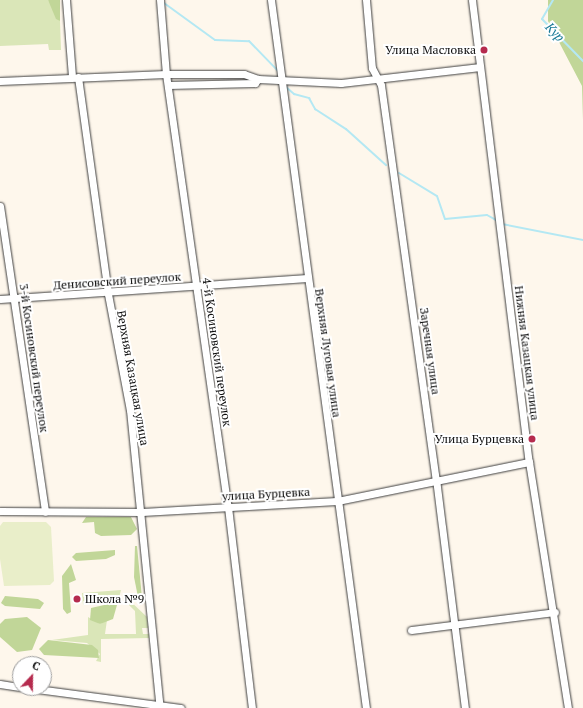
<!DOCTYPE html>
<meta charset="utf-8">
<style>
body{margin:0}
#map{position:relative;width:583px;height:708px;overflow:hidden;background:#fef7ec;font-family:"PT Serif",serif}
div>[style]{position:absolute}
[style*='--x']{left:calc(var(--x)*1px);top:calc(var(--y)*1px);width:calc(var(--w)*1px);rotate:calc(var(--a)*1deg)}
.green>*{inset:0;background:#dae6b8}
.forest>*{inset:0;background:#c1d698}
.pitch>*{inset:0;background:#e9eec9}
.stream>*{height:2px;margin:-1px;padding:0 1px;transform-origin:1px;border-radius:1px;background:#b4e8f3}
.roads{filter:drop-shadow(0 0 1px #3f3f3f) drop-shadow(0 0 1px #3f3f3f)}
.minor>*{height:7px;margin:-3.5px;padding:0 3.5px;transform-origin:3.5px;border-radius:3.5px;background:#fff}
.dots>*{width:11px;height:11px;translate:-50% -50%;box-sizing:border-box;border:2px solid #fff;border-radius:50%}
span{translate:-50% -50%;white-space:nowrap;text-align:center;line-height:1.15;-webkit-text-stroke:4px #fff;paint-order:stroke}
.poi-label{font-size:12px;color:#0c0c0c}
.right{translate:-100% -50%;text-align:right}
.left{translate:0 -50%;text-align:left}
.street-label{font-size:12px;color:#0c0c0c}
.water-label{font-size:13px;color:#1c7b97;font-style:italic}
.north{position:absolute;left:12px;top:656px;width:40px;height:40px;box-sizing:border-box;background:#fff;border:1px solid #9e9e9e;border-radius:50%;rotate:22deg;font-size:11px;font-weight:700;line-height:16px;text-align:center;color:#0c0c0c}
.north::after{content:'';display:block;margin:auto;width:14px;height:18px;background:#b52b4e;clip-path:polygon(50% 0,100% 100%,50% 72%,0 100%)}
</style>
<div id="map">
<div class="green">
<div style="clip-path:polygon(0 0,48px 0,60px 21px,61px 50px,49px 50px,48px 44px,0 46px)"></div>
<div style="clip-path:polygon(121px 590px,119px 598px,83px 605px,82px 593px)"></div>
<div style="clip-path:polygon(128px 599px,147px 617px,148px 628px,142px 628px,143px 634px,149px 634px,149px 638px,101px 639px,101px 662px,96px 661px,100px 654px,87px 643px,52px 640px,88px 635px,88px 617px,100px 624px,107px 620px,105px 634px,136px 634px,135px 611px,125px 601px)"></div>
</div>
<div class="forest">
<div style="clip-path:polygon(48px 0,60px 0,60px 21px,56px 19px)"></div>
<div style="clip-path:polygon(548px 0,583px 0,583px 120px,582px 86px,548px 21px)"></div>
<div style="clip-path:polygon(86px 517px,131px 517px,137px 529px,131px 535px,101px 536px,95px 533px,94px 522px,82px 523px)"></div>
<div style="clip-path:polygon(135px 546px,137px 546px,142px 598px,138px 597px,134px 577px)"></div>
<div style="clip-path:polygon(115px 550px,115px 555px,106px 559px,76px 561px,72px 557px,76px 553px)"></div>
<div style="clip-path:polygon(71px 564px,76px 580px,69px 583px,71px 612px,67px 614px,63px 609px,62px 576px)"></div>
<div style="clip-path:polygon(5px 596px,38px 599px,44px 603px,40px 609px,5px 606px,1px 603px)"></div>
<div style="clip-path:polygon(113px 603px,117px 605px,113px 619px,100px 624px,90px 620px,91px 608px)"></div>
<div style="clip-path:polygon(27px 617px,41px 628px,32px 650px,17px 652px,0 637px,0 624px,5px 619px)"></div>
<div style="clip-path:polygon(48px 640px,92px 645px,98px 650px,99px 658px,44px 655px,39px 649px)"></div>
</div>
<div class="pitch">
<div style="clip-path:polygon(3px 522px,46px 522px,51px 527px,54px 581px,50px 585px,4px 586px,0 559px,0 526px)"></div>
</div>
<div class="stream">
<div style="--x:553;--y:0;--w:22;--a:120"></div>
<div style="--x:542;--y:19;--w:59;--a:45.7"></div>
<div style="--x:164;--y:3;--w:63;--a:36"></div>
<div style="--x:215;--y:40;--w:34;--a:2"></div>
<div style="--x:249;--y:41;--w:43;--a:45.9"></div>
<div style="--x:286;--y:87;--w:11;--a:41"></div>
<div style="--x:294;--y:94;--w:16;--a:15"></div>
<div style="--x:309;--y:98;--w:13;--a:61"></div>
<div style="--x:315;--y:109;--w:37;--a:33"></div>
<div style="--x:346;--y:129;--w:54;--a:42"></div>
<div style="--x:399;--y:173;--w:44;--a:31.2"></div>
<div style="--x:437;--y:196;--w:24;--a:71"></div>
<div style="--x:445;--y:219;--w:42;--a:-5.4"></div>
<div style="--x:487;--y:215;--w:10;--a:29"></div>
<div style="--x:502;--y:224;--w:83;--a:11.2"></div>
</div>
<div class="roads">
<div class="minor">
<div style="--x:66;--y:0;--w:77;--a:85.5"></div>
<div style="--x:160;--y:0;--w:74;--a:85.4"></div>
<div style="--x:166;--y:74;--w:437;--a:81.9"></div>
<div style="--x:228;--y:507;--w:202;--a:83.2"></div>
<div style="--x:271;--y:0;--w:714;--a:82.36"></div>
<div style="--x:366;--y:0;--w:68;--a:85"></div>
<div style="--x:372;--y:68;--w:19;--a:62"></div>
<div style="--x:381;--y:85;--w:398;--a:82.1"></div>
<div style="--x:436;--y:479;--w:231;--a:82.8"></div>
<div style="--x:472;--y:0;--w:466;--a:83"></div>
<div style="--x:529;--y:462;--w:249;--a:81"></div>
<div style="--x:78;--y:77;--w:219;--a:82.1"></div>
<div style="--x:108;--y:294;--w:118;--a:79.3"></div>
<div style="--x:130;--y:410;--w:300;--a:84.3"></div>
<div style="--x:0;--y:81;--w:166;--a:-2.4"></div>
<div style="--x:166;--y:74;--w:78;--a:0"></div>
<div style="--x:244;--y:74;--w:15;--a:20"></div>
<div style="--x:258;--y:79;--w:83;--a:2.8"></div>
<div style="--x:341;--y:83;--w:140;--a:-6.6"></div>
<div style="--x:168;--y:85;--w:87;--a:-1.3"></div>
<div style="--x:255;--y:83;--w:5;--a:-53"></div>
<div style="--x:0;--y:206;--w:309;--a:81.6"></div>
<div style="--x:0;--y:299;--w:308;--a:-3.9"></div>
<div style="--x:0;--y:511;--w:142;--a:0.4"></div>
<div style="--x:142;--y:512;--w:195;--a:-3.2"></div>
<div style="--x:337;--y:501;--w:196;--a:-11.5"></div>
<div style="--x:411;--y:630;--w:145;--a:-7.1"></div>
<div style="--x:0;--y:684;--w:20;--a:9"></div>
<div style="--x:29;--y:688;--w:153;--a:7.5"></div>
</div>
</div>
<div class="dots">
<div style="left:484px;top:50px;background:#b52b4e"></div>
<div style="left:532px;top:439px;background:#b52b4e"></div>
<div style="left:77px;top:599px;background:#b52b4e"></div>
</div>
<div class="poi-label">
<span class="right" style="left:476px;top:50px">Улица Масловка</span>
<span class="right" style="left:524px;top:439px">Улица Бурцевка</span>
<span class="left" style="left:85px;top:599px">Школа №9</span>
</div>
<div class="street-label">
<span style="left:117px;top:281px;rotate:-4deg">Денисовский переулок</span>
<span style="left:430px;top:351px;rotate:82deg">Заречная улица</span>
<span style="left:217px;top:352px;rotate:82deg">4-й Косиновский переулок</span>
<span style="left:328px;top:353px;rotate:82deg">Верхняя Луговая улица</span>
<span style="left:527px;top:353px;rotate:83deg">Нижняя Казацкая улица</span>
<span style="left:34px;top:358px;rotate:82deg">3-й Косиновский переулок</span>
<span style="left:133px;top:378px;rotate:80deg">Верхняя Казацкая улица</span>
<span style="left:266px;top:494px;rotate:-3deg">улица Бурцевка</span>
</div>
<div class="water-label">
<span style="left:555px;top:32px;rotate:46deg">Кур</span>
</div>
<div class="north">С</div>
</div>
